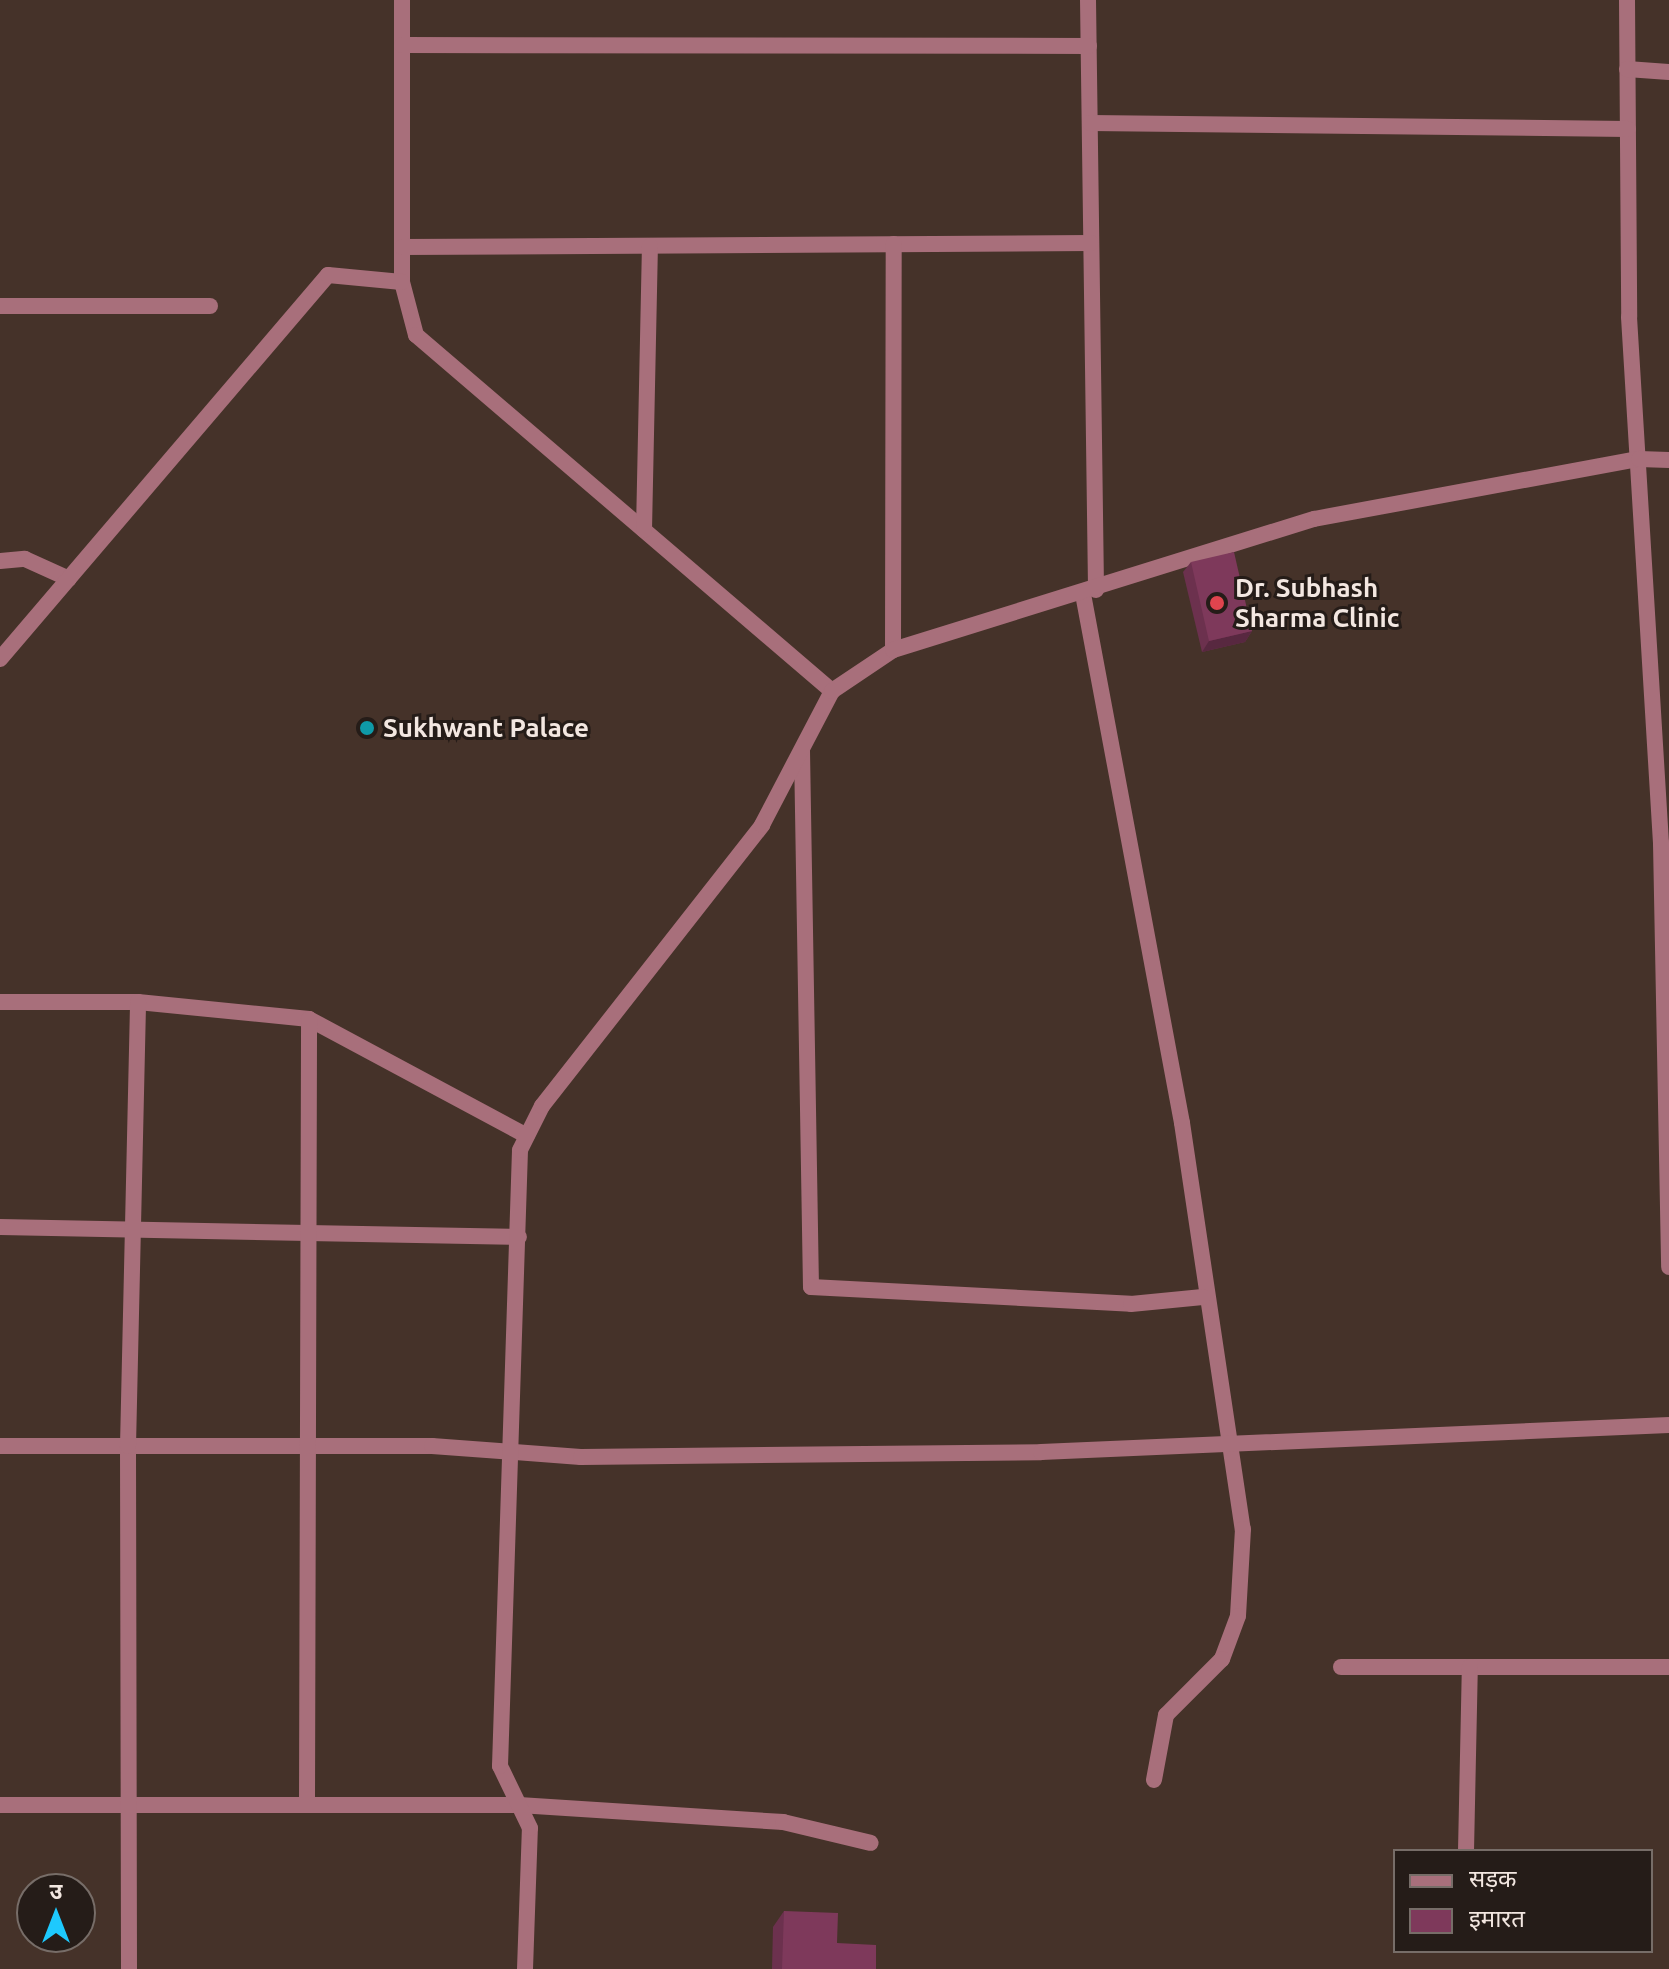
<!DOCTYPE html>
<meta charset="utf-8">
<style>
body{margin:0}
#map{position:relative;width:1669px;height:1969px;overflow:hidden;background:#453229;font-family:Ubuntu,"Noto Sans Devanagari",sans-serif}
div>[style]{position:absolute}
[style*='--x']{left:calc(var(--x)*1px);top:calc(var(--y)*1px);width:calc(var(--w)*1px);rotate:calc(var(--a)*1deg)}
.minor>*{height:16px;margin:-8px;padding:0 8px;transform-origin:8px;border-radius:8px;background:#a86f7b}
.wall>*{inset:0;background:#6c314e}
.shaded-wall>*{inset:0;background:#582840}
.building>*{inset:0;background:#7e395b}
.dots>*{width:22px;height:22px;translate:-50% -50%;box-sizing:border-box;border:4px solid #251c18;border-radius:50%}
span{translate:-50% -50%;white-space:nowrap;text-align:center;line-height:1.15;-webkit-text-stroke:6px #251c18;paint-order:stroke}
.poi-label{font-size:26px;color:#f3e7e1;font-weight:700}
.left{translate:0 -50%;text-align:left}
.legend{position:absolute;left:1393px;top:1849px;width:260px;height:104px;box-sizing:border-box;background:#251c18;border:2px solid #776d68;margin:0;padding:10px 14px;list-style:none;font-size:24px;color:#f3e7e1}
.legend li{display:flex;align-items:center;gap:16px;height:40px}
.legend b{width:40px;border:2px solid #776d68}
.north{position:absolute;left:16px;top:1873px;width:80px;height:80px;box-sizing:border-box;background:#251c18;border:2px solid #776d68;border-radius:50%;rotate:0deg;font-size:22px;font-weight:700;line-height:32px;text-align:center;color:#f3e7e1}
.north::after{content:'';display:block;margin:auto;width:28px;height:36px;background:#1ec9fd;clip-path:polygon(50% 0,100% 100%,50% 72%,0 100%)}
</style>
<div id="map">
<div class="minor">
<div style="--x:402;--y:0;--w:282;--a:90"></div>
<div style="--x:402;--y:282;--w:55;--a:75.2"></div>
<div style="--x:416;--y:335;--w:548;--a:40.56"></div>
<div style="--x:1088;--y:0;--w:590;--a:89.22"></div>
<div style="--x:1627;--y:0;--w:317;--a:89.6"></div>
<div style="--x:1629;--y:317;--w:527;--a:86.52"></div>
<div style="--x:1661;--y:843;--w:424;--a:88.9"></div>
<div style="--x:402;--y:45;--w:687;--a:0.08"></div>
<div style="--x:1627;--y:69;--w:42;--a:4.1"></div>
<div style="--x:1090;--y:123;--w:538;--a:0.64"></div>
<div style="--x:402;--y:247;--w:689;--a:-0.33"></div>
<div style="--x:0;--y:306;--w:210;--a:0"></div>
<div style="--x:644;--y:530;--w:284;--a:-88.8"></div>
<div style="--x:0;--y:561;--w:25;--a:-5"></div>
<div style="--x:25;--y:559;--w:48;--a:24.4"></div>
<div style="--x:1083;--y:594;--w:538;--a:79.4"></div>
<div style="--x:1182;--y:1123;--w:411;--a:81.5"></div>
<div style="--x:1243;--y:1529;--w:87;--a:93.3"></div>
<div style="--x:1238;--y:1616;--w:46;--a:110.4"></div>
<div style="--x:1222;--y:1659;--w:79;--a:135"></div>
<div style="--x:1166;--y:1715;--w:66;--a:100.5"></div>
<div style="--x:893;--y:650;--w:406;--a:-89.9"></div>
<div style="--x:0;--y:659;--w:505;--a:-49.5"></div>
<div style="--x:328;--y:275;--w:74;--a:5.4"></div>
<div style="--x:802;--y:751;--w:536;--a:89.04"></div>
<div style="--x:811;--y:1287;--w:320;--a:3"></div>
<div style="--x:1131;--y:1304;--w:72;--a:-5.6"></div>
<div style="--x:0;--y:1002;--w:138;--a:0"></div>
<div style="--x:138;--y:1002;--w:172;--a:5.7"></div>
<div style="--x:309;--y:1019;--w:247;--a:28.2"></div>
<div style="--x:0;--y:1227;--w:519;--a:1.1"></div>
<div style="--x:0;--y:1446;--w:432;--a:0"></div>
<div style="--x:432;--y:1446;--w:149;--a:4.2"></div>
<div style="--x:581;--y:1457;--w:460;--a:-0.6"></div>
<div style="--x:1041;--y:1452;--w:629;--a:-2.46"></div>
<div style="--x:1341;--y:1667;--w:328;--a:0"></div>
<div style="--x:307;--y:1802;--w:783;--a:-89.85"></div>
<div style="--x:0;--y:1805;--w:519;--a:0"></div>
<div style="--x:519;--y:1805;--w:265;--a:3.7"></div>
<div style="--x:783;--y:1822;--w:90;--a:13.4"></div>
<div style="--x:1466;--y:1851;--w:184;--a:-88.8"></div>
<div style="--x:129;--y:1969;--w:523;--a:-90.11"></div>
<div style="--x:128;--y:1446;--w:444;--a:-88.7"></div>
<div style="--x:525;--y:1969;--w:141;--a:-88"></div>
<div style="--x:530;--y:1828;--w:69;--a:-115.8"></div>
<div style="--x:500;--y:1766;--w:616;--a:-88.14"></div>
<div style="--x:520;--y:1150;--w:49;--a:-63.4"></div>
<div style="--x:542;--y:1106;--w:357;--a:-51.9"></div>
<div style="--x:762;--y:825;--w:151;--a:-62.4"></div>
<div style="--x:832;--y:691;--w:73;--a:-33.9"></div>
<div style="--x:893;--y:650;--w:441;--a:-17.3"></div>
<div style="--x:1314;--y:519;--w:330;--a:-10.5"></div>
<div style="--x:1639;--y:459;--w:30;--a:2"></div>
</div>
<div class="wall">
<div style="clip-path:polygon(1191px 562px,1252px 631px,1245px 642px,1202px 652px,1183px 572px)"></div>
<div style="clip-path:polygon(784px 1911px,876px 1969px,772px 1969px,773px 1927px)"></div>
</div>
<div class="shaded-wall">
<div style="clip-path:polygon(1252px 631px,1245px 642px,1202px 652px,1209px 641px)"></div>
</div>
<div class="building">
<div style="clip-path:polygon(1234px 552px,1252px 631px,1209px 641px,1191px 562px)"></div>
<div style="clip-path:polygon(784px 1911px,838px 1913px,837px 1943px,876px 1945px,876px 1969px,782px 1969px)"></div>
</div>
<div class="dots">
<div style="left:1217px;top:603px;background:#e0444e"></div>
<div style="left:367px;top:728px;background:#0f9aa8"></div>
</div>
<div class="poi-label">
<span class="left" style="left:1235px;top:603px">Dr. Subhash<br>Sharma Clinic</span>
<span class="left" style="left:383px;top:728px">Sukhwant Palace</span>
</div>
<ul class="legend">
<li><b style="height:10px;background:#a86f7b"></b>सड़क</li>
<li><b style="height:22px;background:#7e395b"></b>इमारत</li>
</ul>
<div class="north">उ</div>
</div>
